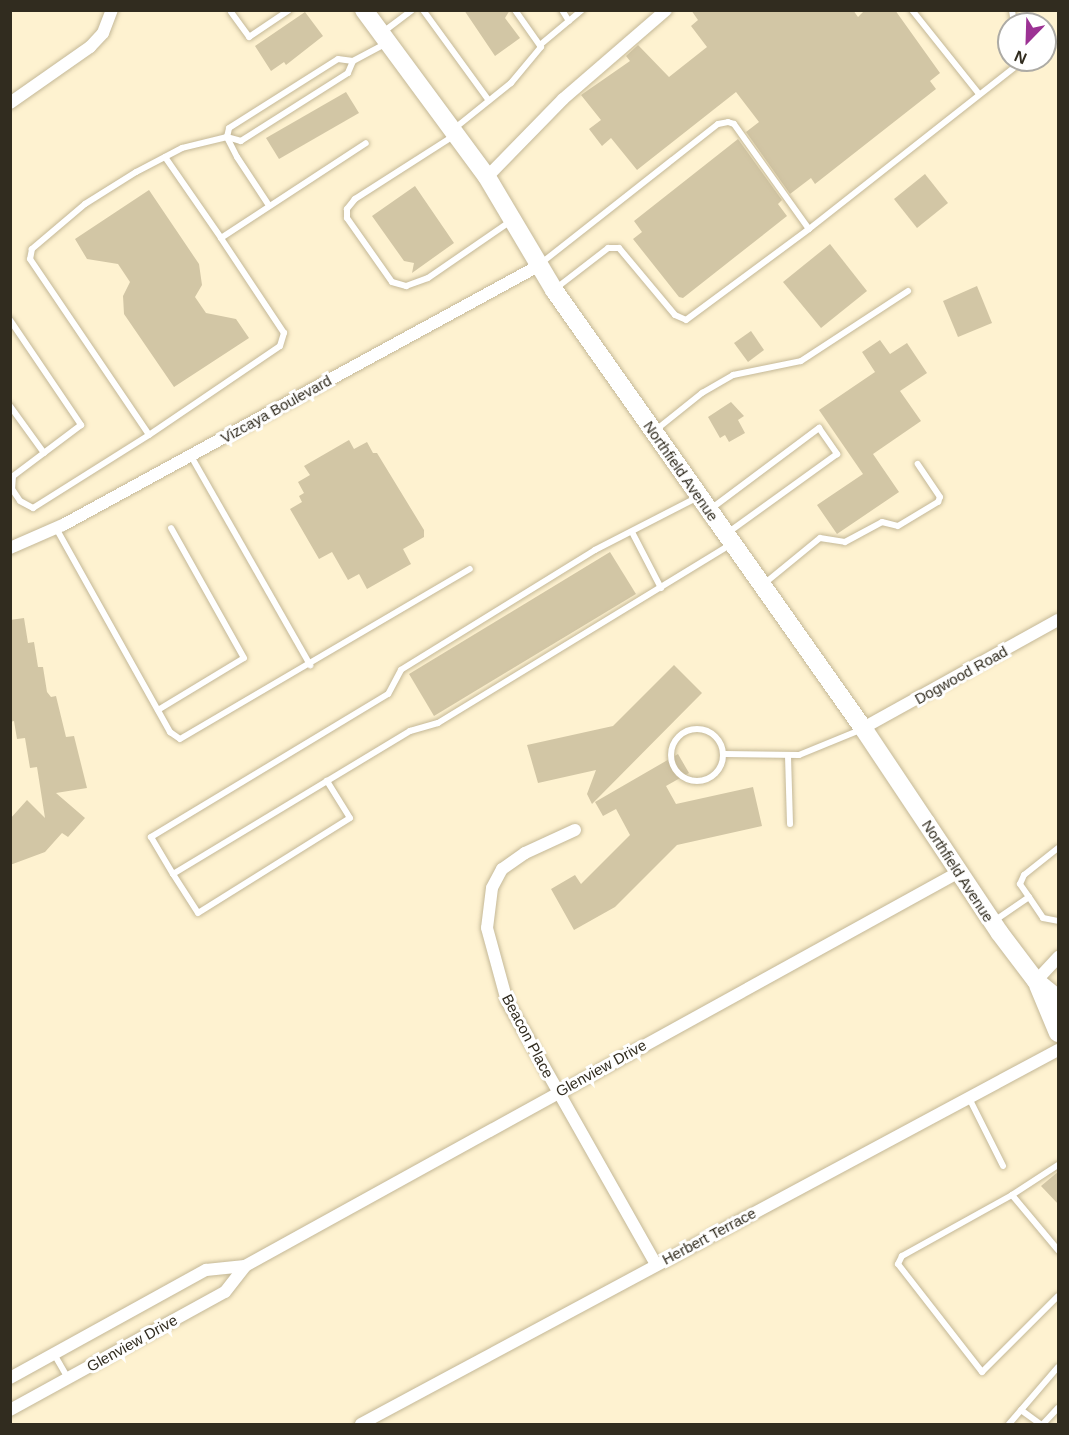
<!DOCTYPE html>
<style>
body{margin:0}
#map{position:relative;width:1069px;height:1435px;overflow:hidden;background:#fef2d0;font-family:Helvetica,sans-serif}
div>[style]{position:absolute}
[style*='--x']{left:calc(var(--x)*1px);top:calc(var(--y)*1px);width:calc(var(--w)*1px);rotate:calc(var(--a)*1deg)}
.building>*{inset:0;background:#d2c6a5}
.roads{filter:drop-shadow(0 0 2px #c4b897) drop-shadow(0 0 2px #c4b897)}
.service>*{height:6px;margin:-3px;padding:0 3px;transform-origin:3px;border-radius:3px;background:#fff}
.service>.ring{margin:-3px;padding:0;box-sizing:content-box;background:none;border:6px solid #fff;border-radius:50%}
.minor>*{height:12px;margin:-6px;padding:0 6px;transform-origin:6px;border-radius:6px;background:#fff}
.primary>*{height:18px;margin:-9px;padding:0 9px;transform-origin:9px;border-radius:9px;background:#fff}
span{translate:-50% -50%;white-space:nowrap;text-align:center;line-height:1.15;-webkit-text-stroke:6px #fff;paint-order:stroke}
.street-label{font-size:15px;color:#312c1f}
.frame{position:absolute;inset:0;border:12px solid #312c1f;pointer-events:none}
.north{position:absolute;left:997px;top:12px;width:60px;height:60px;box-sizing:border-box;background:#fff;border:2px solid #adaba5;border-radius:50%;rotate:203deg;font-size:16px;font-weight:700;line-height:24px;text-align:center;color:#312c1f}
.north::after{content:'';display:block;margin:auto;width:21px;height:27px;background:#9c3294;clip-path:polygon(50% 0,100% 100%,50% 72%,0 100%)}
</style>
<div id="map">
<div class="building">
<div style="clip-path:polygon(464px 10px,510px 10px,505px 18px,520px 38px,495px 56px)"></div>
<div style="clip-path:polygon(691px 10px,853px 10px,858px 17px,865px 10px,895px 10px,940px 73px,930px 81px,936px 89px,815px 184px,811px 178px,790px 194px,746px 132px,759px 122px,736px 92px,637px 170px,611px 138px,602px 146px,589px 129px,601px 120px,581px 95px,630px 61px,626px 56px,638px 45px,669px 77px,707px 47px,691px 26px,698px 20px)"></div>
<div style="clip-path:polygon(305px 12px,323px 36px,286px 65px,284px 62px,271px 71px,255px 46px)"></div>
<div style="clip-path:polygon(346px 92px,359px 113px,279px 159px,266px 138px)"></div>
<div style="clip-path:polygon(738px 139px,782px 200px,778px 204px,787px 216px,683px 298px,679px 297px,633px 239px,642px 232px,634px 221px)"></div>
<div style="clip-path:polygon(925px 174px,948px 203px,917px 228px,894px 199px)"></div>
<div style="clip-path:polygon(415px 186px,454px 243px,412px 273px,414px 263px,404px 261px,372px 216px)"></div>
<div style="clip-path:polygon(149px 190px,199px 264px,202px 285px,195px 297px,206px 313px,236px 319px,249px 338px,174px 387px,124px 314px,123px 296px,130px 282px,118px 264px,87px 259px,75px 239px)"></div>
<div style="clip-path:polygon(830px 244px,867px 291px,821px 328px,783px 282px)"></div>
<div style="clip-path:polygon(977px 286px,992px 323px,958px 337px,943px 301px)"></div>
<div style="clip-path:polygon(751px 331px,764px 350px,748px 362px,734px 343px)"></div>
<div style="clip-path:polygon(880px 340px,890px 354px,907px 343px,927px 373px,900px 391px,921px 421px,873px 454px,899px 492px,837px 534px,817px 505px,863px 474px,819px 410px,875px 372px,862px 352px)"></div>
<div style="clip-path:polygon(731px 402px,744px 416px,738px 420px,745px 433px,729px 442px,725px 435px,720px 438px,708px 417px)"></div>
<div style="clip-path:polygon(349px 440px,354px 449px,367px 442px,373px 453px,377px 453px,424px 530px,424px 537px,403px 549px,411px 564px,367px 589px,359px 574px,348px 580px,332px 552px,319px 559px,290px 509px,302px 502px,299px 496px,304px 493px,298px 482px,310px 475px,304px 466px)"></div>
<div style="clip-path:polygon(610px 552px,636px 594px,434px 716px,409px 674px)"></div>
<div style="clip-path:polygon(24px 618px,28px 643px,34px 642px,38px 667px,43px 667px,47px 692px,51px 697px,56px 696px,66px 737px,74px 736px,87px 788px,56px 793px,85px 818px,68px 837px,62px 833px,45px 852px,10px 865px,10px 819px,27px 800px,45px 818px,37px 767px,30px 768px,25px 738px,17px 739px,14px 721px,10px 722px,10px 620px)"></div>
<div style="clip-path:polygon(674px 665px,702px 693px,592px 804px,587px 794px,596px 770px,538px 783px,527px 745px,613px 726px)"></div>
<div style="clip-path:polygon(678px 754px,689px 773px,666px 786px,676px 804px,753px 787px,762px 826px,677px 845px,615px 907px,574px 930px,551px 889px,575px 875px,581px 884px,630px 835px,616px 809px,603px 816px,595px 802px)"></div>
<div style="clip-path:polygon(1059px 1171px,1059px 1205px,1041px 1186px)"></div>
</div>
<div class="roads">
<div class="service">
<div style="--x:423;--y:10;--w:112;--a:54"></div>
<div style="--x:562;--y:10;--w:13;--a:58"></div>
<div style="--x:912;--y:10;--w:107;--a:51.4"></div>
<div style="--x:1012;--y:10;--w:14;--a:82"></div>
<div style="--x:231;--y:12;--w:31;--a:54"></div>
<div style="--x:249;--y:37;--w:48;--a:-34"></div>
<div style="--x:383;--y:32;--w:36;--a:-37"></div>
<div style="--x:540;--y:45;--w:55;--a:-39.8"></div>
<div style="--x:353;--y:61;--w:13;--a:113"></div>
<div style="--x:348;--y:73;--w:127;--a:147.6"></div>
<div style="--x:241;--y:141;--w:15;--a:-164"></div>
<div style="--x:227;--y:137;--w:46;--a:166.3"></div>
<div style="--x:182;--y:148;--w:52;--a:152.4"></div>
<div style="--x:136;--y:172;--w:60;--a:147.9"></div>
<div style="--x:85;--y:204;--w:70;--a:139.7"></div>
<div style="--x:32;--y:249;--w:10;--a:101"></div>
<div style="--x:30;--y:259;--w:212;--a:55.9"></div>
<div style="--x:149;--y:435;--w:158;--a:-34.2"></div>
<div style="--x:280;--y:346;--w:14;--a:-73"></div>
<div style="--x:284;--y:333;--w:114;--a:-123.6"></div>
<div style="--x:221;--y:238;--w:173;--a:-33.2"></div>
<div style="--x:455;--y:128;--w:72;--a:-38.8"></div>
<div style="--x:511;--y:83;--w:47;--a:-50.2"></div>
<div style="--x:541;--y:47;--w:45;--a:-125.1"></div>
<div style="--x:455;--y:135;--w:119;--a:147.4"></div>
<div style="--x:355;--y:199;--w:13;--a:129"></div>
<div style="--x:347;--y:209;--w:9;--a:90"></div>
<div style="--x:347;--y:218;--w:78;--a:54.9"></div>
<div style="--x:392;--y:282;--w:15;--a:16"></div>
<div style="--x:406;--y:286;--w:23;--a:-20"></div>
<div style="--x:428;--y:278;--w:101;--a:-34.5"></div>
<div style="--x:165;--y:157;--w:98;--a:55.3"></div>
<div style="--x:268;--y:204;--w:56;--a:-123.4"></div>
<div style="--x:237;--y:157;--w:22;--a:-117"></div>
<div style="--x:227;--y:137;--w:9;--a:-77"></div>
<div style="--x:229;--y:128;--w:129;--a:-32.3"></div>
<div style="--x:338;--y:59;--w:15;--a:8"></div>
<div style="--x:353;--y:61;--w:38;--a:-28"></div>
<div style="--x:540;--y:264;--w:226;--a:-38.2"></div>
<div style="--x:718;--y:124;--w:10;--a:-11"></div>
<div style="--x:728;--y:122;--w:6;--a:18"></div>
<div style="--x:734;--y:124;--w:129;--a:54.5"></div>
<div style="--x:555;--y:289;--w:67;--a:-37.7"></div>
<div style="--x:608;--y:248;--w:11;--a:0"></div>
<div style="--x:619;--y:248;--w:87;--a:50.1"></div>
<div style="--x:675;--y:315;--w:12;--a:24"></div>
<div style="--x:686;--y:320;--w:153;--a:-36.5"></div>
<div style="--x:809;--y:229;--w:267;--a:-38.2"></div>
<div style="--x:1019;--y:64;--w:4;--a:-104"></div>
<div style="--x:10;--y:320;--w:127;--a:55.9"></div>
<div style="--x:81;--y:425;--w:85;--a:143.1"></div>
<div style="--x:13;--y:476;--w:13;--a:94"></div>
<div style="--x:12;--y:489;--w:14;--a:56"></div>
<div style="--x:20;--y:501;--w:15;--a:28"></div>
<div style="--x:33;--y:508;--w:137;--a:-32.2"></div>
<div style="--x:10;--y:406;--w:58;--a:54.1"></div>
<div style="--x:657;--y:429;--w:58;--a:-38.7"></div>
<div style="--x:702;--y:393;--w:36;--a:-30"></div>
<div style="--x:733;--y:375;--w:69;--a:-11.6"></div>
<div style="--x:801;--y:361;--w:128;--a:-33.2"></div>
<div style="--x:191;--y:456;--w:241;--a:60.3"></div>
<div style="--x:698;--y:497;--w:116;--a:152.8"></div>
<div style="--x:595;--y:550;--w:228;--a:148.3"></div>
<div style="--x:401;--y:670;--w:27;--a:118"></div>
<div style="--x:388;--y:694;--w:277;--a:148.9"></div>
<div style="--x:151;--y:837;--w:43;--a:59.3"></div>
<div style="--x:173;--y:874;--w:277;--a:-31.1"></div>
<div style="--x:410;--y:731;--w:29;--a:-16"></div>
<div style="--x:438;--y:723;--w:342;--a:-31.4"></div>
<div style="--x:712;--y:508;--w:134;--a:-36.8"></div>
<div style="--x:819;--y:428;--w:32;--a:55"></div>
<div style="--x:837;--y:454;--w:133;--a:144.2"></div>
<div style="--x:56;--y:528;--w:234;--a:60.8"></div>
<div style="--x:170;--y:732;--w:12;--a:35"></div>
<div style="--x:180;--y:739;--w:336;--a:-30.4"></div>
<div style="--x:633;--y:534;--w:61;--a:62.6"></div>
<div style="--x:765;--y:583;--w:71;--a:-39.3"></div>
<div style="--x:820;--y:538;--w:25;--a:9"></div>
<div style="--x:845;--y:542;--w:42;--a:-28.4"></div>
<div style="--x:882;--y:522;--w:16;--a:14"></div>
<div style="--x:898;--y:526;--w:47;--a:-31"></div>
<div style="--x:938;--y:502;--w:5;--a:-68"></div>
<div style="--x:940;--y:497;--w:40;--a:-124"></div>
<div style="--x:158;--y:710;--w:100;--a:-31.2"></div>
<div style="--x:244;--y:658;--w:149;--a:-119.3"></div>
<div class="ring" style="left:671px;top:729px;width:46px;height:46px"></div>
<div style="--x:724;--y:754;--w:75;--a:0.8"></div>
<div style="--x:799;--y:755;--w:66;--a:-22.3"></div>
<div style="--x:788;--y:756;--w:68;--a:88.3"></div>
<div style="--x:173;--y:874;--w:46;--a:57.3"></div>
<div style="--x:198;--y:913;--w:179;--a:-32"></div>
<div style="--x:350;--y:818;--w:44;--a:-121.9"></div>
<div style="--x:1029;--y:897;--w:16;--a:-125"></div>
<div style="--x:1020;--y:884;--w:10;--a:-66"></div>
<div style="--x:1024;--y:875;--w:43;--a:-38.5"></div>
<div style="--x:994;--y:921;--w:42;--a:-34.4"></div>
<div style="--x:1029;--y:897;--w:25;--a:56"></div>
<div style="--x:1043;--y:918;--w:15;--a:11"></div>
<div style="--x:969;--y:1098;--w:76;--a:63.4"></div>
<div style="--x:1058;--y:1165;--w:55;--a:146.9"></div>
<div style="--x:1012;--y:1195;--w:72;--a:50.1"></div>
<div style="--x:1012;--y:1195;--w:126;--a:151"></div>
<div style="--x:902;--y:1256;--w:9;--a:117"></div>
<div style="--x:898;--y:1264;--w:137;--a:52.1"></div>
<div style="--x:982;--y:1372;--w:107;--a:-45"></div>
<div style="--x:54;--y:1354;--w:28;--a:60"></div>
<div style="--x:1021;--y:1410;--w:24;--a:36"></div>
<div style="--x:1009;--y:1424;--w:75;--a:-49.3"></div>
<div style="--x:1043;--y:1424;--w:22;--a:-47"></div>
</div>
<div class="minor">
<div style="--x:10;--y:103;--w:98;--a:-35"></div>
<div style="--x:90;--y:47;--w:19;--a:-47"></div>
<div style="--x:103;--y:33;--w:25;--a:-69"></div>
<div style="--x:487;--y:177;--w:109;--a:-45.7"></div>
<div style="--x:563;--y:99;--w:136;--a:-40.8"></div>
<div style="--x:10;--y:548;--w:58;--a:-23.5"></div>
<div style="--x:63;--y:525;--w:543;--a:-28.59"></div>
<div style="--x:863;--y:728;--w:223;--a:-29"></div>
<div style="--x:575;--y:830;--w:55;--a:155.3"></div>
<div style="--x:525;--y:853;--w:28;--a:145"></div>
<div style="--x:502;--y:869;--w:21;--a:118"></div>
<div style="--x:492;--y:888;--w:40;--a:97.1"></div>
<div style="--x:487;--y:928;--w:76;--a:74.7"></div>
<div style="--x:507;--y:1001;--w:302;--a:60.5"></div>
<div style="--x:1036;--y:981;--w:33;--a:-47"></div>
<div style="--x:10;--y:1378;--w:224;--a:-28.9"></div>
<div style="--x:206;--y:1270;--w:39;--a:-6"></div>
<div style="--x:10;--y:1410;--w:245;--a:-28.8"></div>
<div style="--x:225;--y:1292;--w:33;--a:-52"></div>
<div style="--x:245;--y:1266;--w:815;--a:-28.89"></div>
<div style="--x:361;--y:1424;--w:791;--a:-28.22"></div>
</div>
<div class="primary">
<div style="--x:364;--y:10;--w:207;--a:53.6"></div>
<div style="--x:487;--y:177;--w:131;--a:59.3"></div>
<div style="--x:554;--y:290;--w:536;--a:54.8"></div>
<div style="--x:863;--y:728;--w:245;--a:56.3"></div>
<div style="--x:999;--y:932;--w:61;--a:52.9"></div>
<div style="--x:1036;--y:981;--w:28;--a:39"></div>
<div style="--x:1038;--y:985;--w:52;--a:67.4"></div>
</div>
</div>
<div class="street-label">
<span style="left:276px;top:409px;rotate:-29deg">Vizcaya Boulevard</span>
<span style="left:681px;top:471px;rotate:55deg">Northfield Avenue</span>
<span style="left:961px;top:675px;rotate:-29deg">Dogwood Road</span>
<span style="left:958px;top:871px;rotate:57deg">Northfield Avenue</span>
<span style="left:528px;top:1036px;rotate:62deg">Beacon Place</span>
<span style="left:601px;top:1068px;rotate:-29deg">Glenview Drive</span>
<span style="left:709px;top:1236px;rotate:-28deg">Herbert Terrace</span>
<span style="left:132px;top:1343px;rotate:-29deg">Glenview Drive</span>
</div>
<div class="frame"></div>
<div class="north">N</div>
</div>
